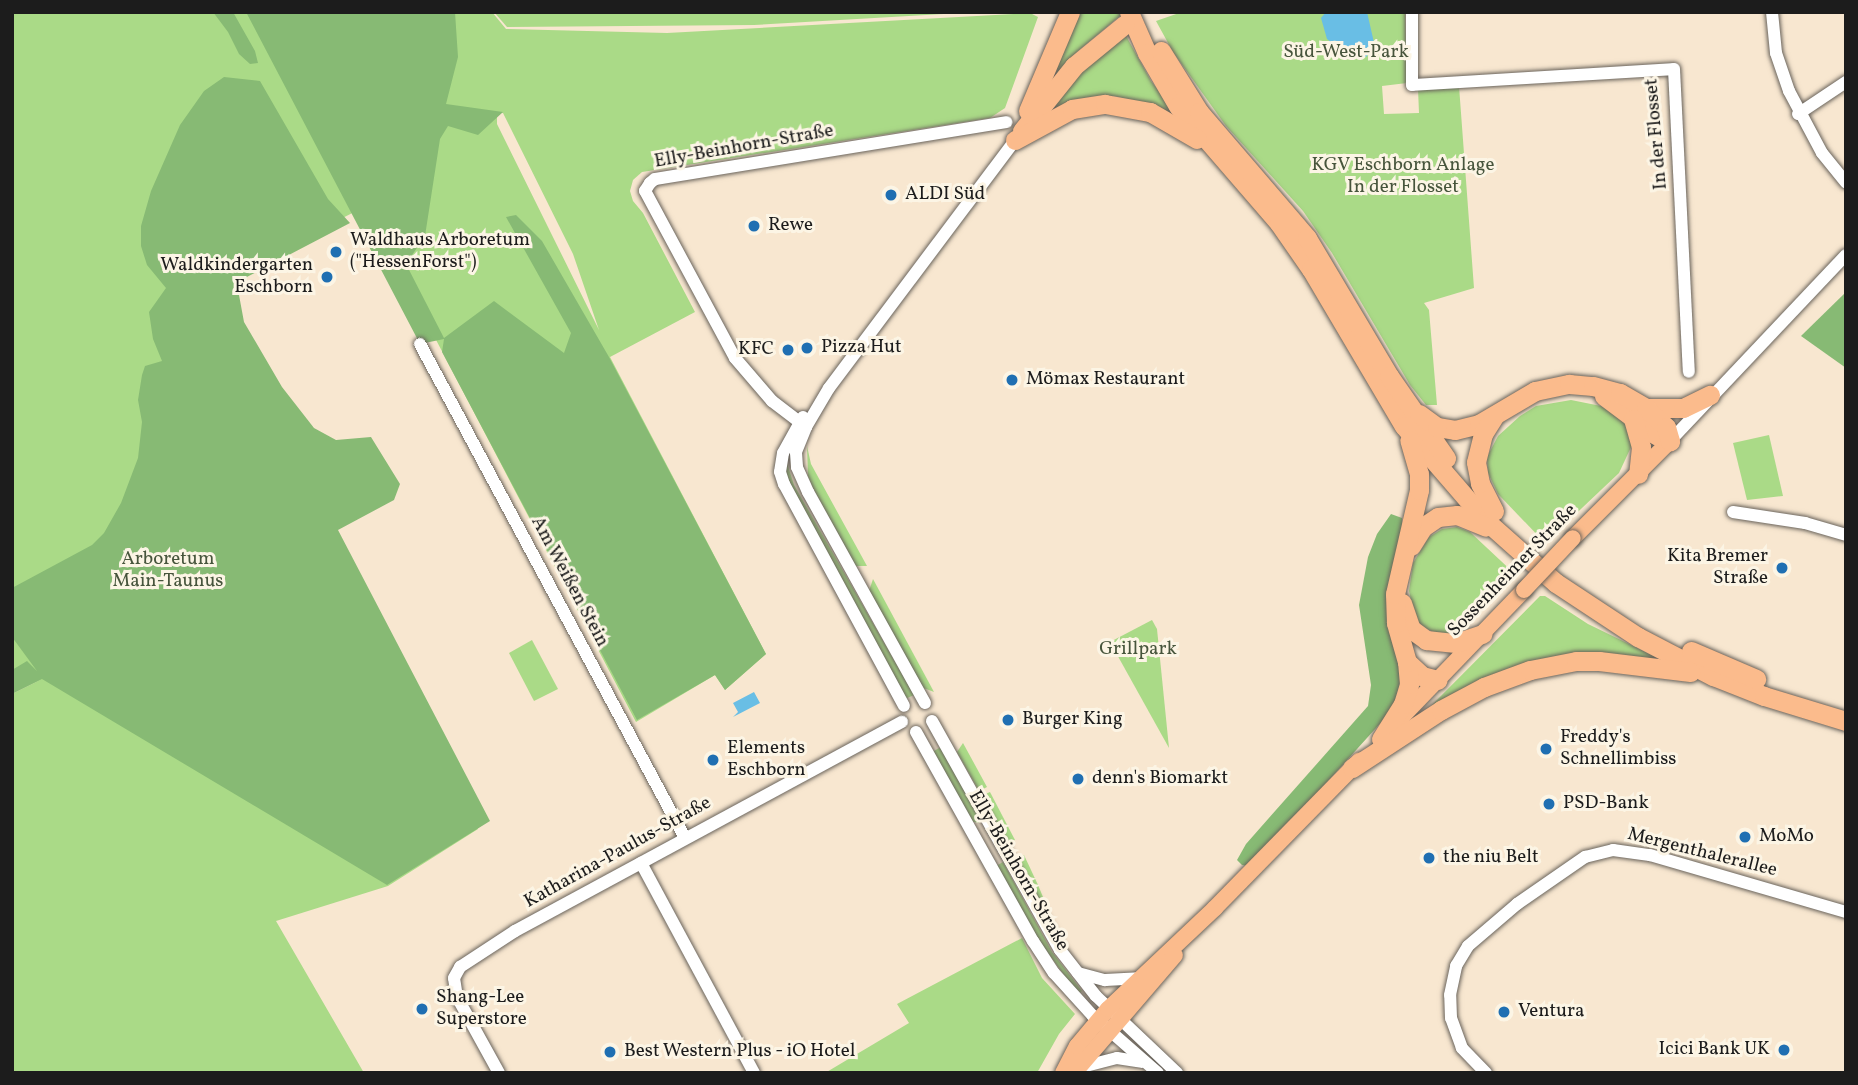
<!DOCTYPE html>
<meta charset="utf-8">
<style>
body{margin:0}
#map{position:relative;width:1858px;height:1085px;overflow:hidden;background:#f8e7d0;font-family:Vollkorn,serif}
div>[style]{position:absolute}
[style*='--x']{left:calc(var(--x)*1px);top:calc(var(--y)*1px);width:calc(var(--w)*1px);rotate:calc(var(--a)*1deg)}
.green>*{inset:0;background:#aada87}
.forest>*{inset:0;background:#87ba74}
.water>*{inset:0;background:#69bee5}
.highway-tunnel>*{height:19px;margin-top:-9.5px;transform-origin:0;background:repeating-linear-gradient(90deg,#ccbeac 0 19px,transparent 0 29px)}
.roads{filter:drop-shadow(0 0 2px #69635b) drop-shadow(0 0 2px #69635b)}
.minor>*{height:12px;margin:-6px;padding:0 6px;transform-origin:6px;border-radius:6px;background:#fff}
.major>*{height:16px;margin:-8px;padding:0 8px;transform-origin:8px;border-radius:8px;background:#fbbb8c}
.highway>*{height:19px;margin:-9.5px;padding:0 9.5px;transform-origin:9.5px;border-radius:9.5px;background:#fbbb8c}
.bridges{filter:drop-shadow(0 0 2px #69635b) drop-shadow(0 0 2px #69635b)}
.major-bridge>*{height:16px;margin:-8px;padding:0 8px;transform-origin:8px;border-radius:8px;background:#fbbb8c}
.dots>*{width:19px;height:19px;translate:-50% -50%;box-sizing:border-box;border:4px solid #fcf5e5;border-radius:50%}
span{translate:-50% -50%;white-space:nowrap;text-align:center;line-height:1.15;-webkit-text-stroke:6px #fcf5e5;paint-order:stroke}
.park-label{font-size:19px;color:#47553c}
.street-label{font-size:19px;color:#1c1c1c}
.poi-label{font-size:19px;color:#1c1c1c}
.left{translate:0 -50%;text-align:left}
.right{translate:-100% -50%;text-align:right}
.frame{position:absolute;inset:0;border:14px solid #1c1c1c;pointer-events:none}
</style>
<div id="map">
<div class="green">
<div style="clip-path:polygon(evenodd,12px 12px,492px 12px,506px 29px,667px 33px,1030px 13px,1038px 17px,1005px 108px,990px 118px,642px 172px,633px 180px,630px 191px,633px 201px,643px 213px,695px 312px,610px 357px,766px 654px,725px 690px,715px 675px,636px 722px,366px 206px,200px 291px,478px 829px,388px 886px,276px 921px,364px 1073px,12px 1073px,12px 694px,42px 679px,12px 693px,12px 12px,497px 112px,503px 113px,573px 254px,599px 330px,497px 124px,497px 112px)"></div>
<div style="clip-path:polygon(494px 12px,978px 12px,754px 25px,507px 27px)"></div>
<div style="clip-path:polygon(1074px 12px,1120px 12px,1121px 15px,1078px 51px,1044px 90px)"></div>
<div style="clip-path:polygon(1182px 12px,1405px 12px,1407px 83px,1382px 86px,1384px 114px,1419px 113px,1418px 89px,1459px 86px,1474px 288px,1424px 303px,1429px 310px,1437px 405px,1426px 405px,1410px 385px,1332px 253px,1303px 211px,1226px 126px,1173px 52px,1156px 21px)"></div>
<div style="clip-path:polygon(1125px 34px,1151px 81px,1186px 127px,1149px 104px,1114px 96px,1049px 115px,1054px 102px,1085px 67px)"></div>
<div style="clip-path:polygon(1571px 400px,1601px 406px,1614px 413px,1627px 424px,1632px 445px,1619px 473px,1545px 543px,1498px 494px,1488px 473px,1487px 457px,1498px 436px,1520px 416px,1536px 406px)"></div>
<div style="clip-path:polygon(1769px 435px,1783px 496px,1747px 500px,1733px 443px)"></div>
<div style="clip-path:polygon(807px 446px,811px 464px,867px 566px,856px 566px,813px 488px,808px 476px)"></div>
<div style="clip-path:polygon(785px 457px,794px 485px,914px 695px,905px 699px,787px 483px)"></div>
<div style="clip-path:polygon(1457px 527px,1470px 532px,1517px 576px,1470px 623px,1456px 632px,1439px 634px,1424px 628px,1415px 618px,1409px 591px,1413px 563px,1429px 537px,1442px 529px)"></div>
<div style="clip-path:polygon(873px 579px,934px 692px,921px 687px,869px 591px)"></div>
<div style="clip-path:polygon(1540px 596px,1545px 596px,1588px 624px,1666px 662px,1619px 655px,1432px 705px)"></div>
<div style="clip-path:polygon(1152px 620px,1157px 629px,1169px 748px,1110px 642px)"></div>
<div style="clip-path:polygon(532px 640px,558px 689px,534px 701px,509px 653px)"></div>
<div style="clip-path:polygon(963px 743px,987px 787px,979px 791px,957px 752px)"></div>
<div style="clip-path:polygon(941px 747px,979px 819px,979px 823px,970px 821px,932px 752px)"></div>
<div style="clip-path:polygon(990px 792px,1015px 840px,1008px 843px,981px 796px)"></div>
<div style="clip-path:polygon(1024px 855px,1038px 885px,1058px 933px,1018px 860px)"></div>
<div style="clip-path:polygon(1003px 862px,1052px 952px,1082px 991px,1078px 994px,1035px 935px,996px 866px)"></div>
<div style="clip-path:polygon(1022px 938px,1042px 978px,1075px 1014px,1059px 1034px,1037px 1073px,825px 1073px,909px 1023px,897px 1004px)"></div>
</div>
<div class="forest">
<div style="clip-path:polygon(213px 12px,233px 12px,255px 51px,258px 63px,250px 64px,239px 54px,228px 32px)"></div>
<div style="clip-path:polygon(246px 12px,455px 12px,458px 57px,446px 104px,503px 112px,478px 135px,448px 126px,440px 139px,425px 236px,406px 264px,444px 338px,494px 301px,564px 353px,571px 333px,506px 217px,516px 215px,542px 241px,609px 357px,766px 654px,725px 690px,715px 675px,637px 720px,442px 352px,444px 339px,420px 344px)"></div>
<div style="clip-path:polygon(224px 77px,260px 81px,328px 199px,350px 223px,241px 280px,239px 295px,244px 322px,282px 387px,314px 428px,336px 440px,371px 437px,400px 484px,394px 500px,338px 530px,490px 821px,387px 885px,42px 679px,12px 694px,12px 670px,27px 661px,37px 671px,12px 637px,12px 588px,92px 545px,104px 533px,121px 503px,138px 458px,142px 422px,138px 400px,142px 375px,145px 366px,162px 361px,153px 339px,149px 312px,166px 288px,147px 265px,141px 246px,141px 226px,151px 191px,180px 125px,204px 91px)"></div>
<div style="clip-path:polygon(1846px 292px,1846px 368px,1801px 336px)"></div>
<div style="clip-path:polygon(1391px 514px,1402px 518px,1402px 672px,1395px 707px,1282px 832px,1249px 866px,1242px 865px,1237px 860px,1246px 844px,1368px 706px,1371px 685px,1359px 605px,1368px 557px,1377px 534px)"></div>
</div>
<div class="water">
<div style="clip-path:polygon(1326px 12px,1367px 12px,1375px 47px,1366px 57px,1346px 53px,1327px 39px,1321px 18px)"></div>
<div style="clip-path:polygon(754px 692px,760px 703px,733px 717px,738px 712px,733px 703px)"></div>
</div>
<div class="highway-tunnel">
<div style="--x:1124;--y:25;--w:26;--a:-29"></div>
</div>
<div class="roads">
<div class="minor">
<div style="--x:1412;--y:12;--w:73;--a:90"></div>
<div style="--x:1412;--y:85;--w:262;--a:-3.5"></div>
<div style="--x:1674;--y:69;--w:303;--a:87.2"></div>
<div style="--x:1772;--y:12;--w:41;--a:84.4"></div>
<div style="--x:1776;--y:53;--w:40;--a:71.1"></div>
<div style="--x:1789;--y:91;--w:70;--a:62"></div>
<div style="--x:1822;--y:153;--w:38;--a:51"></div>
<div style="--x:1798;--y:114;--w:58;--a:-33.7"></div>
<div style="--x:420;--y:344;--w:561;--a:61.79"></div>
<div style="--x:803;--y:417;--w:41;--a:119.1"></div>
<div style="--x:783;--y:453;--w:19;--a:99"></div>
<div style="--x:780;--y:472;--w:13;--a:72"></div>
<div style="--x:784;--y:484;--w:252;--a:61.6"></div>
<div style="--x:806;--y:427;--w:43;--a:-142.6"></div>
<div style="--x:772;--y:401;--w:57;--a:-130.7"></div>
<div style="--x:735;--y:358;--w:190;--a:-118.3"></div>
<div style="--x:645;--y:191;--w:9;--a:-58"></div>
<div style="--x:650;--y:183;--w:6;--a:-39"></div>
<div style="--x:655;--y:179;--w:356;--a:-9.2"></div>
<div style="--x:1670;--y:441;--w:256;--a:-46.6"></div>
<div style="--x:1733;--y:512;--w:73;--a:8.7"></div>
<div style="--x:1805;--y:523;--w:43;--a:16.3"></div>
<div style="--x:925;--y:703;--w:241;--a:-119"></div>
<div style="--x:808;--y:492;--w:27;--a:-114"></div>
<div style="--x:797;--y:467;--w:15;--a:-94"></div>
<div style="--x:796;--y:452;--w:27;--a:-68"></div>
<div style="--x:806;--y:427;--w:45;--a:-59.5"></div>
<div style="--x:829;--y:388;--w:310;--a:-53.1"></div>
<div style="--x:932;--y:721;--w:262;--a:60.8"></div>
<div style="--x:1060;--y:950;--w:58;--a:52"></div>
<div style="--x:1096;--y:996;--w:112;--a:43.5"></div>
<div style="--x:916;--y:732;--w:240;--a:60.8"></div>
<div style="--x:1033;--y:941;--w:38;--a:57"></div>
<div style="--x:1054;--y:973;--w:58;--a:47.8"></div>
<div style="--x:1093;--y:1016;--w:86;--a:41.2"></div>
<div style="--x:641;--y:863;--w:238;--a:61.7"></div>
<div style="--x:1078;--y:973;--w:28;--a:15"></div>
<div style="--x:1105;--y:980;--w:34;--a:-3"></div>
<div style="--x:1078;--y:1068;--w:40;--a:-14.4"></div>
<div style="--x:1117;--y:1058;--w:25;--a:9"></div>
<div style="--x:499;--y:1073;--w:87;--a:-118.9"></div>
<div style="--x:457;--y:997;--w:19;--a:-99"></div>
<div style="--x:454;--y:978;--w:13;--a:-61"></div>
<div style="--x:460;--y:967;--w:66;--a:-33.2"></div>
<div style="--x:515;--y:931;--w:440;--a:-28.4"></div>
<div style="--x:1486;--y:1073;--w:35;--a:-134"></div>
<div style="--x:1462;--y:1048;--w:32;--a:-110"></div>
<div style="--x:1451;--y:1018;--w:23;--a:-92"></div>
<div style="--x:1450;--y:995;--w:30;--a:-78"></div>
<div style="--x:1456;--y:966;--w:23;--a:-59"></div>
<div style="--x:1468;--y:946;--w:65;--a:-40.6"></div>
<div style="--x:1517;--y:904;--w:83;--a:-34.7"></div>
<div style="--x:1585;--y:857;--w:29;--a:-14"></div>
<div style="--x:1613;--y:850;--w:37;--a:8"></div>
<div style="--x:1650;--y:855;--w:204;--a:16.2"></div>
</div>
<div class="major">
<div style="--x:1573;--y:538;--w:137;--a:-45"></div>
<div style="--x:1399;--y:720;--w:180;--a:-46.1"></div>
<div style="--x:1063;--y:1073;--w:30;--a:-63"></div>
<div style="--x:1077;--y:1046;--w:48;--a:-50"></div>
<div style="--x:1108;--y:1009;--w:147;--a:-43.3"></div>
<div style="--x:1215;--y:908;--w:206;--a:-45.6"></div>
<div style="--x:1074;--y:1073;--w:155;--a:-49.4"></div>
</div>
<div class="highway">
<div style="--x:1129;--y:12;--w:45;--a:66.3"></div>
<div style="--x:1147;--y:53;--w:61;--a:59.7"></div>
<div style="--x:1178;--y:106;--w:155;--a:49.2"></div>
<div style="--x:1279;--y:223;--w:56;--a:55.2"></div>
<div style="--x:1311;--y:269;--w:182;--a:59.4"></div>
<div style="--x:1404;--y:426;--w:124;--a:49.2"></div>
<div style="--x:1485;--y:520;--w:95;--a:41.6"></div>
<div style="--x:1556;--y:583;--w:98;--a:33.4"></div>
<div style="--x:1638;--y:637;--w:85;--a:27.5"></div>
<div style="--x:1713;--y:676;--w:55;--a:21.4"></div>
<div style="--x:1764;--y:696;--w:86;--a:17"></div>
<div style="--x:1161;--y:51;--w:72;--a:58.1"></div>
<div style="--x:1199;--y:112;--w:166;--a:49.4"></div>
<div style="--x:1307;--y:238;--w:161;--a:59.3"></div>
<div style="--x:1389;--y:376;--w:100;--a:55.2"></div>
<div style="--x:1028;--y:111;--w:108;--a:-67"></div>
<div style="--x:1022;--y:131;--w:83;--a:-51.3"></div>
<div style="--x:1074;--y:66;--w:65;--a:-39.4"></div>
<div style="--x:1015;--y:140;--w:65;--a:-28.5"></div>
<div style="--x:1072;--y:109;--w:33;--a:-9"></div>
<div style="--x:1105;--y:104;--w:46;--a:10.1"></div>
<div style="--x:1150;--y:112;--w:54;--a:29.9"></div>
<div style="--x:1604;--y:396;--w:65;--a:36.9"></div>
<div style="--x:1656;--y:435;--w:15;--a:23"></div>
<div style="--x:1646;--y:408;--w:37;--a:0"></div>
<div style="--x:1683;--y:408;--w:30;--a:-26"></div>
<div style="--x:1419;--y:414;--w:22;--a:36"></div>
<div style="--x:1437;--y:427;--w:18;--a:9"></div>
<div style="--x:1455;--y:430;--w:25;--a:-14"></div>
<div style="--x:1479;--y:424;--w:65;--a:-30.5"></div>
<div style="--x:1535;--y:391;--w:35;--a:-12"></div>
<div style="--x:1569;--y:384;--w:24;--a:5"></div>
<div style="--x:1593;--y:386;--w:28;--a:15"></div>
<div style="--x:1620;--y:393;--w:30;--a:30"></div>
<div style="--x:1646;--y:408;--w:28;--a:44"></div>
<div style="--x:1666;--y:427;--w:15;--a:74"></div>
<div style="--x:1633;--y:419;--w:29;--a:74"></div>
<div style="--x:1641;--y:447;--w:27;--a:96"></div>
<div style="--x:1494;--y:511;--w:31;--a:-117"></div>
<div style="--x:1480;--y:483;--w:21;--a:-101"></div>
<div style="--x:1476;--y:462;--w:29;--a:-76"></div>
<div style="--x:1483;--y:434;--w:22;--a:-58"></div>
<div style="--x:1411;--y:546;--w:22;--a:-58"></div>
<div style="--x:1423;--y:527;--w:18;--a:-34"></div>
<div style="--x:1438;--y:517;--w:19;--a:-6"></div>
<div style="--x:1457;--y:515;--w:31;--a:22"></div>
<div style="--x:1402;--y:603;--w:28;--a:71"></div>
<div style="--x:1411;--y:629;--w:19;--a:36"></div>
<div style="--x:1426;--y:640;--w:30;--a:6"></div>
<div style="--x:1456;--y:643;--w:28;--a:-19"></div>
<div style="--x:1691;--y:651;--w:71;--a:23.3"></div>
<div style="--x:1407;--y:662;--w:21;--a:43"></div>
<div style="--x:1422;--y:676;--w:16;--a:14"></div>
<div style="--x:1381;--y:739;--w:41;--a:-57.8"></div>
<div style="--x:1403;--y:704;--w:21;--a:-73"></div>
<div style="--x:1409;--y:684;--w:22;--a:-95"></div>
<div style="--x:1407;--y:662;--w:41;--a:-105.8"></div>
<div style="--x:1396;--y:623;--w:29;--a:-92"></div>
<div style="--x:1395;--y:594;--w:107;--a:-77"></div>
<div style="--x:1419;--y:490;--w:16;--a:-90"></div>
<div style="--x:1419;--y:474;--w:35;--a:-106"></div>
<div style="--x:1352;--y:768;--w:106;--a:-33.1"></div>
<div style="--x:1441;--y:710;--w:49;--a:-28.1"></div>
<div style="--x:1484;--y:687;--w:49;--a:-20.3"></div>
<div style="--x:1530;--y:670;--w:47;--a:-11.1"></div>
<div style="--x:1576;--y:661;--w:23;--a:0"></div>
<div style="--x:1599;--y:661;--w:92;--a:6.9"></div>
</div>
</div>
<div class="bridges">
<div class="major-bridge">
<div style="--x:1524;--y:590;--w:71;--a:-46.7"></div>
</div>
</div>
<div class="dots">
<div style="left:891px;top:195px;background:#1f6fb2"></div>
<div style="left:754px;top:226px;background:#1f6fb2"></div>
<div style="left:336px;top:252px;background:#1f6fb2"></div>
<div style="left:327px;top:277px;background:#1f6fb2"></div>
<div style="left:807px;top:348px;background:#1f6fb2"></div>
<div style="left:788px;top:350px;background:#1f6fb2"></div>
<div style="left:1012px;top:380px;background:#1f6fb2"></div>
<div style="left:1782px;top:568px;background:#1f6fb2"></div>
<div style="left:1008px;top:720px;background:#1f6fb2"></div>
<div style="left:1546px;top:749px;background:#1f6fb2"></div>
<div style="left:713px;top:760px;background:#1f6fb2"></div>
<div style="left:1078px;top:779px;background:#1f6fb2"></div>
<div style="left:1549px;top:804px;background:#1f6fb2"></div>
<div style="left:1745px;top:837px;background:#1f6fb2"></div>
<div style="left:1429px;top:858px;background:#1f6fb2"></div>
<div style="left:422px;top:1009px;background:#1f6fb2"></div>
<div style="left:1504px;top:1012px;background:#1f6fb2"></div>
<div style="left:1784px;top:1050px;background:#1f6fb2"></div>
<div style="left:610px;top:1052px;background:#1f6fb2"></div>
</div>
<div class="park-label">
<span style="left:1346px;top:53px">Süd-West-Park</span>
<span style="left:1403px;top:177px">KGV Eschborn Anlage<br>In der Flosset</span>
<span style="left:168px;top:571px">Arboretum<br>Main-Taunus</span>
<span style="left:1138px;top:650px">Grillpark</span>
</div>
<div class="street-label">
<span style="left:1657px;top:134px;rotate:-95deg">In der Flosset</span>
<span style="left:744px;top:147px;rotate:-10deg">Elly-Beinhorn-Straße</span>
<span style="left:1513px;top:571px;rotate:-46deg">Sossenheimer Straße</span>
<span style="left:569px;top:582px;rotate:62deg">Am Weißen Stein</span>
<span style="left:618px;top:853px;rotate:-29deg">Katharina-Paulus-Straße</span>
<span style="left:1702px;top:853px;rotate:14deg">Mergenthalerallee</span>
<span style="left:1018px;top:871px;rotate:60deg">Elly-Beinhorn-Straße</span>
</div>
<div class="poi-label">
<span class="left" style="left:905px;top:195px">ALDI Süd</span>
<span class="left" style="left:768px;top:226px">Rewe</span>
<span class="left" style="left:350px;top:252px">Waldhaus Arboretum<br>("HessenForst")</span>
<span class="right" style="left:313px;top:277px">Waldkindergarten<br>Eschborn</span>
<span class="left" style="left:821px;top:348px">Pizza Hut</span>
<span class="right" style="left:774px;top:350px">KFC</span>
<span class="left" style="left:1026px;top:380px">Mömax Restaurant</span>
<span class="right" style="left:1768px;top:568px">Kita Bremer<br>Straße</span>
<span class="left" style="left:1022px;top:720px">Burger King</span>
<span class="left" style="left:1560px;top:749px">Freddy's<br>Schnellimbiss</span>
<span class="left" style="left:727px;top:760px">Elements<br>Eschborn</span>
<span class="left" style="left:1092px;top:779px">denn's Biomarkt</span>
<span class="left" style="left:1563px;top:804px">PSD-Bank</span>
<span class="left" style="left:1759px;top:837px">MoMo</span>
<span class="left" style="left:1443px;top:858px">the niu Belt</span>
<span class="left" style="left:436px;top:1009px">Shang-Lee<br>Superstore</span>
<span class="left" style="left:1518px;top:1012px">Ventura</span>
<span class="right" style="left:1770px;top:1050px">Icici Bank UK</span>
<span class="left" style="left:624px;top:1052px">Best Western Plus - iO Hotel</span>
</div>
<div class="frame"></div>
</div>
